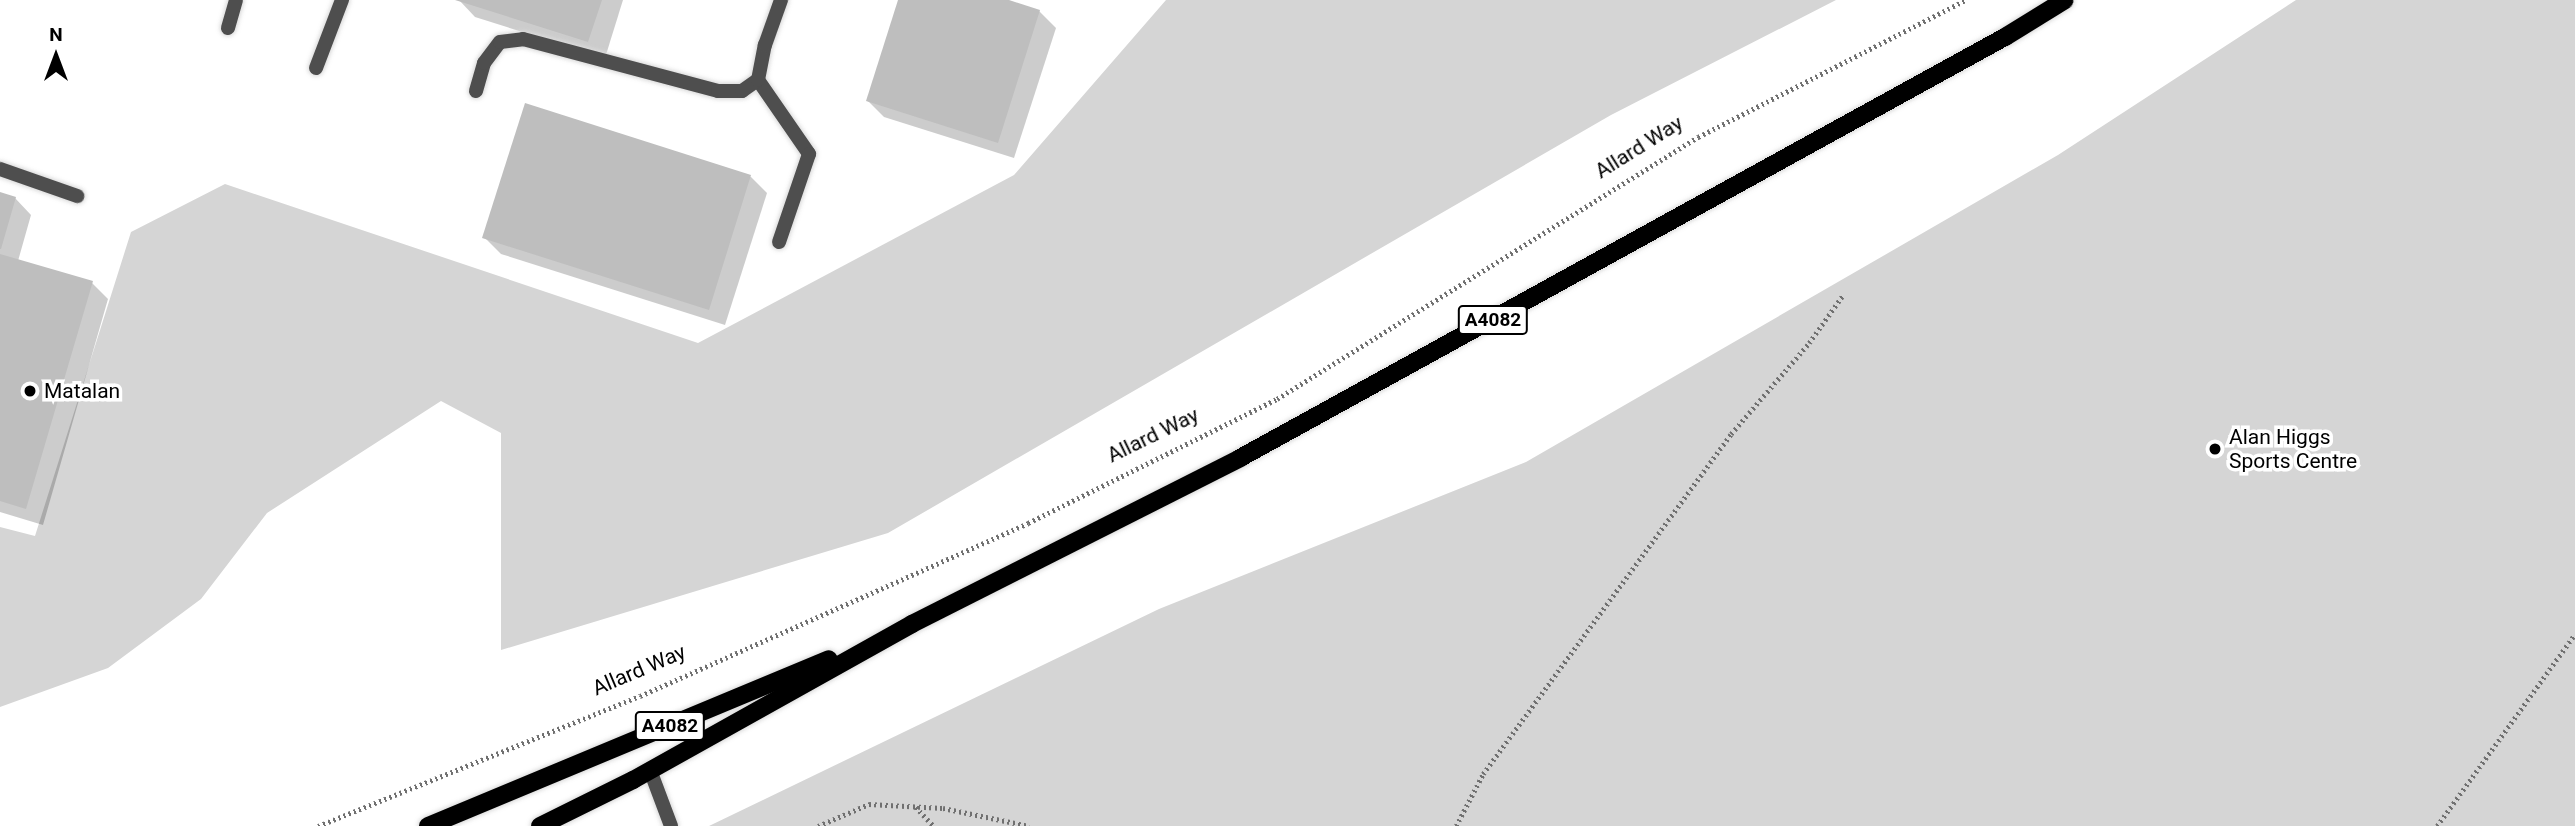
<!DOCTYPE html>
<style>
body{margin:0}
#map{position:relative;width:2575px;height:826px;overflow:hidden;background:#fff;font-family:Roboto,sans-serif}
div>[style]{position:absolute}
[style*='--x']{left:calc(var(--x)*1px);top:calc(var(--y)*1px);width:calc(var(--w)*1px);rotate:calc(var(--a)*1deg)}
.green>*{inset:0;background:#d5d5d5}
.shadow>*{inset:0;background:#0003}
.building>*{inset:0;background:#bebebe}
.path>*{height:4.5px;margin-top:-2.25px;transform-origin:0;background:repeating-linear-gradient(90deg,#707070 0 2px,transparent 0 5.5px)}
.roads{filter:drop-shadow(0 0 2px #dbdbdb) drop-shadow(0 0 2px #dbdbdb)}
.service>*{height:14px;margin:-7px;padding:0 7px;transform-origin:7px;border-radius:7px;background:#4e4e4e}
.minor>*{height:14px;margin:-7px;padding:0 7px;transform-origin:7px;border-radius:7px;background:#4e4e4e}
.primary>*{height:18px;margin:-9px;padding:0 9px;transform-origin:9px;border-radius:9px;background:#000}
.dots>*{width:19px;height:19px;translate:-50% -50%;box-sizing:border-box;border:4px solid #fff;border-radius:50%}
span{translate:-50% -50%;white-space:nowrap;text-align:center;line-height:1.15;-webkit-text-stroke:7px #fff;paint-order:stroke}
.shield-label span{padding:2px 5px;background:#fff;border:2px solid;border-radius:5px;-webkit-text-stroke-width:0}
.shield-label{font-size:19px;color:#000;font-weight:700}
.street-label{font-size:21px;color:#000}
.poi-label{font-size:21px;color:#000}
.left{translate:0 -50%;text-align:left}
.north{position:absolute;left:21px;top:21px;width:70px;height:70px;-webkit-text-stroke:5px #fff;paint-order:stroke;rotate:0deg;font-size:19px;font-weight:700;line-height:28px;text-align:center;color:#000}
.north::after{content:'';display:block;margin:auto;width:24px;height:32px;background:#000;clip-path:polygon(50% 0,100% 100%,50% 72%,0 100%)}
</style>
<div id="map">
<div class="green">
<div style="clip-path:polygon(1166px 0,1836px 0,1611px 115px,888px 533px,501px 650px,501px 433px,441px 401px,267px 513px,201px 599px,108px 668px,0 707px,0 527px,35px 536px,131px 232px,225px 184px,698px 343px,1014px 175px)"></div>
<div style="clip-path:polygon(2296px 0,2575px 0,2575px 826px,709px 826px,1159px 609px,1526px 462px,2058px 155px)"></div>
</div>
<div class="shadow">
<div style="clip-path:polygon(459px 0,623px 0,605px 58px,475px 17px)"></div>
<div style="clip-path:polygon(900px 0,1003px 0,1039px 11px,1056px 28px,1014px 158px,884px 117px,868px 101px)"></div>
<div style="clip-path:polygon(526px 105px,751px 177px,767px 193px,725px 325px,501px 254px,484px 237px)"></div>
<div style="clip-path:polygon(0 194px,15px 198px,31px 215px,18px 261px,92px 283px,108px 299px,43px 525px,0 512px)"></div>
</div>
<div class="building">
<div style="clip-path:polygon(455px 0,602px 0,588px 42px)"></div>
<div style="clip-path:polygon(898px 0,1009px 0,1040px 10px,998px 143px,866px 101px)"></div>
<div style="clip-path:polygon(525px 103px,751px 175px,709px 310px,482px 238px)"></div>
<div style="clip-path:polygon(0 192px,16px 197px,1px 249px,0 249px)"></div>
<div style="clip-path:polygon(0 254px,93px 281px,26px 509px,0 501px)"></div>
</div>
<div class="path">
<div style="--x:916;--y:807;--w:26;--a:47"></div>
<div style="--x:318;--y:826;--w:347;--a:-22"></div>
<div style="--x:640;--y:696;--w:425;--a:-24"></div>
<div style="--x:1028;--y:523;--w:278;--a:-26.5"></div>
<div style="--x:1277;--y:399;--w:496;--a:-31.9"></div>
<div style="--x:1698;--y:137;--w:301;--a:-27.1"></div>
<div style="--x:818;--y:826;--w:56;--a:-23.3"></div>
<div style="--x:869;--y:804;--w:74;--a:3.1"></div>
<div style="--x:943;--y:808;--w:88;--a:11.8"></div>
<div style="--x:1456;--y:826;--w:59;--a:-62.6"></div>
<div style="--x:1483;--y:774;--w:421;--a:-53.9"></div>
<div style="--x:1731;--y:434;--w:120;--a:-49.4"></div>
<div style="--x:1809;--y:343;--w:59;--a:-54.7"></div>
<div style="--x:2437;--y:826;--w:236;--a:-54.3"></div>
</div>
<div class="roads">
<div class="service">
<div style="--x:228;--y:28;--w:29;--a:-74"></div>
<div style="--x:316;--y:68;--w:73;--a:-69.1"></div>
<div style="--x:758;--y:80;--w:90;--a:55.4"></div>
<div style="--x:809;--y:154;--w:93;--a:108.8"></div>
<div style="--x:476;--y:91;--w:29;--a:-74"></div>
<div style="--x:484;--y:63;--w:26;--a:-53"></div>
<div style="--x:500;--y:42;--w:23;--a:-7"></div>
<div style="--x:523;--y:39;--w:202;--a:14.9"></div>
<div style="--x:718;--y:91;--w:24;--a:0"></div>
<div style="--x:742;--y:91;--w:19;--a:-35"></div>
<div style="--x:758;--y:80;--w:36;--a:-79"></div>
<div style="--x:0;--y:169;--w:82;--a:19.3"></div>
</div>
<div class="minor">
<div style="--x:765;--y:45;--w:48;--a:-70.4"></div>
<div style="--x:650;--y:770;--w:60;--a:69.4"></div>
</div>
<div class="primary">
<div style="--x:428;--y:826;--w:434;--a:-22.6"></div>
<div style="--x:540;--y:826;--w:104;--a:-26.3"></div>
<div style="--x:633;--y:780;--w:320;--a:-29.2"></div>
<div style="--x:912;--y:624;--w:368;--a:-26.8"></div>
<div style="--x:1240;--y:458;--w:873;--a:-28.83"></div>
<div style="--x:2005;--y:37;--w:70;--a:-31.7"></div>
</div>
</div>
<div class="dots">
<div style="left:30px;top:391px;background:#000"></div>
<div style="left:2215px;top:449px;background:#000"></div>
</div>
<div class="shield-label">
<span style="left:1493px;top:320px">A4082</span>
<span style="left:670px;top:726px">A4082</span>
</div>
<div class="street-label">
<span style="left:1639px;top:147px;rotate:-32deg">Allard Way</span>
<span style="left:1153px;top:435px;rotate:-26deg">Allard Way</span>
<span style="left:639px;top:670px;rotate:-23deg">Allard Way</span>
</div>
<div class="poi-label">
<span class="left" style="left:44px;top:391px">Matalan</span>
<span class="left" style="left:2229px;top:449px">Alan Higgs<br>Sports Centre</span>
</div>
<div class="north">N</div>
</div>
